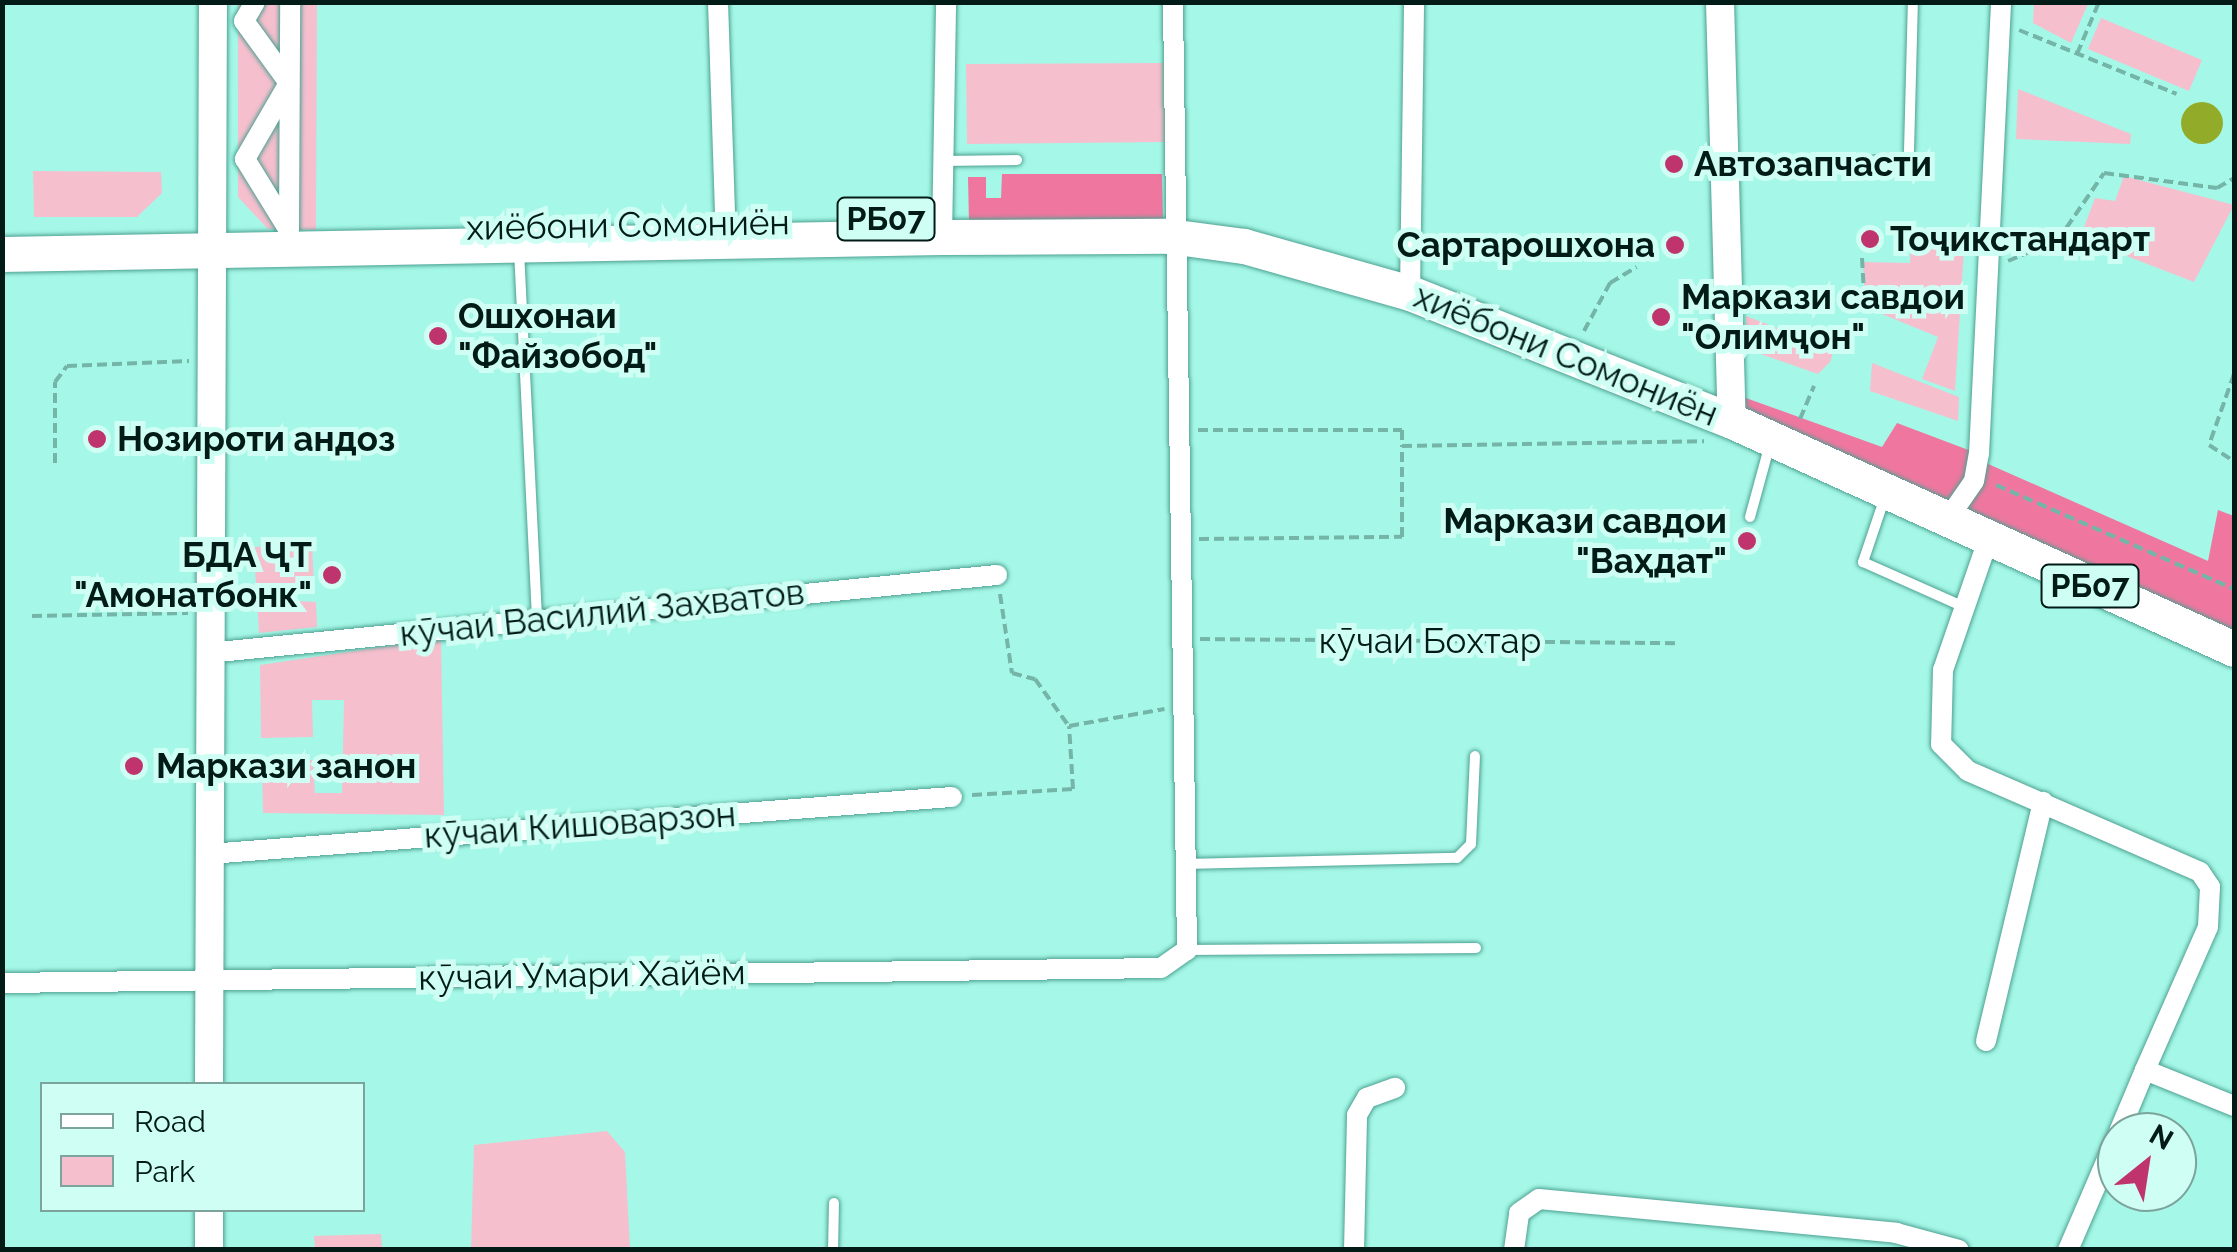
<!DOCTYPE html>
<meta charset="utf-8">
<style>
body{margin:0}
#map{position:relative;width:2237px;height:1252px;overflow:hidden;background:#a5f8e7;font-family:Raleway,sans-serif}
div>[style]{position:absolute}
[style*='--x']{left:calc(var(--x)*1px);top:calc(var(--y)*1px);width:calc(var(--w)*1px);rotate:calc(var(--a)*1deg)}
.green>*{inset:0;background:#f6bfce}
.forest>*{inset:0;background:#ef779f}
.water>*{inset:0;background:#92ac29}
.round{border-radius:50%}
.path>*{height:4px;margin-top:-2px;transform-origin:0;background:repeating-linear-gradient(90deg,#74b5a8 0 10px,transparent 0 15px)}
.roads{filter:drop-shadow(0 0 2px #4ea192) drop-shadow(0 0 2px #4ea192)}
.lane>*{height:10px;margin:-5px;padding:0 5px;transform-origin:5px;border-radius:5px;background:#fff}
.street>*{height:20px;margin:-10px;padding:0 10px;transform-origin:10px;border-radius:10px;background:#fff}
.secondary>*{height:28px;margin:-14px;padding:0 14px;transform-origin:14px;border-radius:14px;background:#fff}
.highway>*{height:35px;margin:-17.5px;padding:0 17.5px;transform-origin:17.5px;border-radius:17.5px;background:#fff}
.dots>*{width:28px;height:28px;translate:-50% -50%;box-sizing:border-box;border:5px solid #cefef4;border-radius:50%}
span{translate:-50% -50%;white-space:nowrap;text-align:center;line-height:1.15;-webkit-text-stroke:10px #cefef4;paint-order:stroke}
.shield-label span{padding:2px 8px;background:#cefef4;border:2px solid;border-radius:8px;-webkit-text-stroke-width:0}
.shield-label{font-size:32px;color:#021b17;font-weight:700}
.poi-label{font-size:35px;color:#021b17;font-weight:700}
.left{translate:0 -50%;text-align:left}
.right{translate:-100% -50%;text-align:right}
.street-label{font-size:35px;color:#021b17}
.frame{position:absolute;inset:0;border:5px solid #021b17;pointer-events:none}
.legend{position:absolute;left:40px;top:1082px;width:325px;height:130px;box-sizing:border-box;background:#cefef4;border:2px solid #7ca39c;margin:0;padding:12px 18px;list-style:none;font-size:30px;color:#021b17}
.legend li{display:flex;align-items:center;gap:20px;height:50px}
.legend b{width:50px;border:2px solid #7ca39c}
.north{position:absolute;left:2097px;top:1112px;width:100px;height:100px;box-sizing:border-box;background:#cefef4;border:2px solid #7ca39c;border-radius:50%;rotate:30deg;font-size:28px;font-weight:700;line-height:40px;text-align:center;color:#021b17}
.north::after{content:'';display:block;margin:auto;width:35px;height:45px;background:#bf346c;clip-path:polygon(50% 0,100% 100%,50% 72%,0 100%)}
</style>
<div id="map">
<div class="green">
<div style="clip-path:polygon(238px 3px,317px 3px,316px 230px,268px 229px,238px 197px)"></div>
<div style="clip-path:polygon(2034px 3px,2088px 4px,2071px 43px,2033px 23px)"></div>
<div style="clip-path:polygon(2101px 18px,2202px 60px,2189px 91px,2088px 49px)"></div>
<div style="clip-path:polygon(1165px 63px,1166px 142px,967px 144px,966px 64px)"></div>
<div style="clip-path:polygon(2018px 89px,2131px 134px,2130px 144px,2016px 139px)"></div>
<div style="clip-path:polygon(33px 171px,161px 172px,162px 193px,137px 217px,34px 217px)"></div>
<div style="clip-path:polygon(2124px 176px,2234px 205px,2194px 282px,2080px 238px,2095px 198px,2115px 201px)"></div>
<div style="clip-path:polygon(1911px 226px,1965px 234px,1955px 391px,1922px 379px,1938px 337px,1865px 307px,1863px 262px,1910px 263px)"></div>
<div style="clip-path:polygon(1746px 316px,1834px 350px,1830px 362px,1818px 374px,1746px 349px)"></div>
<div style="clip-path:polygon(1872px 363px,1959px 397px,1958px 421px,1870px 391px)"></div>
<div style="clip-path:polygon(312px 545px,314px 588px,256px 587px,254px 547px)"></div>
<div style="clip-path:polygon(257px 599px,316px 602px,317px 627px,259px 633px)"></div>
<div style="clip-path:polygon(441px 638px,444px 815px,263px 813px,262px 762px,313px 760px,315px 793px,342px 793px,344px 700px,312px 700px,313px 737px,261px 738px,260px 665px)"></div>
<div style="clip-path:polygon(607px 1131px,625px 1152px,630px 1249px,471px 1249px,474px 1145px)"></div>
<div style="clip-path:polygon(381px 1234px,382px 1249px,315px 1249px,314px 1236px)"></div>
</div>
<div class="forest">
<div style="clip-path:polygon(1002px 174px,1162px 174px,1163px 223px,969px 223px,968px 177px,986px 177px,986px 198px,1001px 198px)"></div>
<div style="clip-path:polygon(1729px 392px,1882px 447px,1897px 423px,1979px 454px,1947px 520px,1732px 421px)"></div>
<div style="clip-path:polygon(1986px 463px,2208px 561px,2218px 510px,2234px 516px,2234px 640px,1957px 519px)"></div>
</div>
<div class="water">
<div class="round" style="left:2181px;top:102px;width:42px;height:42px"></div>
</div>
<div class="path">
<div style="--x:2019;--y:30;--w:170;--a:22.1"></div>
<div style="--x:2077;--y:54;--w:56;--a:-67.1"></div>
<div style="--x:1748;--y:170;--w:147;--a:-6.3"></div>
<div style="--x:1862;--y:258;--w:53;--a:86.8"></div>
<div style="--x:2008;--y:261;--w:54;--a:-22.8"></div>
<div style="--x:2058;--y:240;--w:81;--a:-55.5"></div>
<div style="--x:2104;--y:173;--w:114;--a:7.6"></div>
<div style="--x:2217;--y:188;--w:20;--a:-30"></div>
<div style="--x:1584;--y:331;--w:55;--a:-61.6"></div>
<div style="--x:1610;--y:283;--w:31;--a:-31"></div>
<div style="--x:2234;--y:374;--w:75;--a:109.4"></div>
<div style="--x:2209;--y:445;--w:30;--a:33"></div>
<div style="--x:1800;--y:419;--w:36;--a:-67"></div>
<div style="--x:1198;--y:430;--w:204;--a:0"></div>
<div style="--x:1402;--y:430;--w:16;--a:90"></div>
<div style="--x:55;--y:463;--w:81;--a:-90"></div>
<div style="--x:55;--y:382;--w:20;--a:-53"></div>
<div style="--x:67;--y:366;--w:122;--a:-2.3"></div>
<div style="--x:1996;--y:485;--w:260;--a:23.6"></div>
<div style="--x:1199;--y:539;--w:203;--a:-0.6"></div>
<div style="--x:1402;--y:537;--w:91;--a:-90"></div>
<div style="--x:1402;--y:446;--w:302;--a:-0.9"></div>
<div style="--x:1000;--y:594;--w:80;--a:81.4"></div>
<div style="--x:1012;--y:673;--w:24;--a:15"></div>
<div style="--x:1035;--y:679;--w:57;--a:54.3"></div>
<div style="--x:32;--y:616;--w:156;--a:-1.1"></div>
<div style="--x:1200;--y:639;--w:480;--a:0.5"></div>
<div style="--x:972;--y:795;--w:101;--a:-3.4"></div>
<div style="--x:1073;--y:789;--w:63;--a:-93.6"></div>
<div style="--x:1069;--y:726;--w:97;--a:-10.1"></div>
</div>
<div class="roads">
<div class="lane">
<div style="--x:1909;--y:151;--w:149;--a:-88.5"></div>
<div style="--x:946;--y:161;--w:71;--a:-0.8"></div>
<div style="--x:519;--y:250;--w:369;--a:87.2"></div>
<div style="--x:1885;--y:497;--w:69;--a:108.7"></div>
<div style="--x:1863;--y:562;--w:108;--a:24"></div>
<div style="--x:1750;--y:517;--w:76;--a:-74.7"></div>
<div style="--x:1184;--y:864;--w:273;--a:-1.3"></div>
<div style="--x:1457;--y:858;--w:20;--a:-45"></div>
<div style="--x:1471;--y:844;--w:88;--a:-87.4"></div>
<div style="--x:1188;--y:950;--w:288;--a:-0.4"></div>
<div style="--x:833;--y:1250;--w:47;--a:-88.8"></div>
</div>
<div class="street">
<div style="--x:255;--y:2;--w:22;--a:120"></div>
<div style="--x:244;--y:21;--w:77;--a:54"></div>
<div style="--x:289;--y:83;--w:88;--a:120.1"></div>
<div style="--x:245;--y:159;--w:82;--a:58.4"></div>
<div style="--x:718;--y:2;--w:237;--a:88.1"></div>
<div style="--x:289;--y:230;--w:228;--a:-89.7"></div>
<div style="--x:942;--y:237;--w:235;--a:-89"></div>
<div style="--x:1410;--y:293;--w:291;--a:-89.2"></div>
<div style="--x:1947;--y:520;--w:47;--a:-55.3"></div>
<div style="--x:1974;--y:481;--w:27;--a:-80"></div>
<div style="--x:1979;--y:454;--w:453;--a:-87.2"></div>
<div style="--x:1988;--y:540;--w:138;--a:109.1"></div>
<div style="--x:1943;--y:670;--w:74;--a:91.5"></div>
<div style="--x:1941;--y:744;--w:38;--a:45"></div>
<div style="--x:1968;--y:771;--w:253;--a:23.5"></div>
<div style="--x:2200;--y:872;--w:18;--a:56"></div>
<div style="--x:2210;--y:887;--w:40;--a:92.9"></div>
<div style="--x:2208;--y:927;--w:156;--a:113.8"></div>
<div style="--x:2145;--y:1070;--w:96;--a:22"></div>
<div style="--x:208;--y:653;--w:793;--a:-5.65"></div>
<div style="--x:209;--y:854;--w:745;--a:-4.39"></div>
<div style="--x:2;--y:983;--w:1159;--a:-0.74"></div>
<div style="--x:1161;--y:968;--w:32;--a:-35"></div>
<div style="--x:1187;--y:950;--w:948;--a:-90.85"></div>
<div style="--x:1986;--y:1041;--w:246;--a:-76.6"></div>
<div style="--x:2119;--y:1132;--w:67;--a:-67.2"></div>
<div style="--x:1354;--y:1250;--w:135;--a:-88.7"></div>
<div style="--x:1357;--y:1115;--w:20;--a:-60"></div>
<div style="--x:1367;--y:1098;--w:30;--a:-20"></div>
<div style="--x:1514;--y:1250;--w:37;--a:-82"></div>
<div style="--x:1519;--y:1213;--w:24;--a:-35"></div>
<div style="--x:1539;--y:1199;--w:359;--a:5.4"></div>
<div style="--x:1896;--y:1233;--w:65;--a:15.1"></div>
<div style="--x:2068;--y:1250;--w:124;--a:-66.7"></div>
</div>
<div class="secondary">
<div style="--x:1720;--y:2;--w:419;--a:88.4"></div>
<div style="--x:209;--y:1084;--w:1082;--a:-89.79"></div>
<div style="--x:209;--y:1250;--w:40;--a:-90"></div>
</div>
<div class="highway">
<div style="--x:2;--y:254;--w:940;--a:-1.04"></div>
<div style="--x:942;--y:237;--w:227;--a:-0.3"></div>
<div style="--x:1169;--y:236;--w:76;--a:7.6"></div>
<div style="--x:1244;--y:246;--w:173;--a:15.8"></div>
<div style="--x:1410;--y:293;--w:347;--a:21.7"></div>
<div style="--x:1732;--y:421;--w:551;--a:24.43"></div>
</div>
</div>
<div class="dots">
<div style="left:1674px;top:164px;background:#bf346c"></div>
<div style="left:1870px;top:239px;background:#bf346c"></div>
<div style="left:1675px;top:245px;background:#bf346c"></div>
<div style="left:1661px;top:317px;background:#bf346c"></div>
<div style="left:438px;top:336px;background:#bf346c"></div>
<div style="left:97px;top:439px;background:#bf346c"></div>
<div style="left:1747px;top:541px;background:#bf346c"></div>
<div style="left:332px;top:575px;background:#bf346c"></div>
<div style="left:134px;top:766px;background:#bf346c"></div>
</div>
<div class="shield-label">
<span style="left:886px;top:219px">РБ07</span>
<span style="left:2090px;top:586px">РБ07</span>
</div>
<div class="poi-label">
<span class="left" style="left:1694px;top:164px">Автозапчасти</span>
<span class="left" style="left:1890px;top:239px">Тоҷикстандарт</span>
<span class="right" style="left:1655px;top:245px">Сартарошхона</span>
<span class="left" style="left:1681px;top:317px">Маркази савдои<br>"Олимҷон"</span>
<span class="left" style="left:458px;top:336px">Ошхонаи<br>"Файзобод"</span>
<span class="left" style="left:117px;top:439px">Нозироти андоз</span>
<span class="right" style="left:1727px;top:541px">Маркази савдои<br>"Ваҳдат"</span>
<span class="right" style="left:312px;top:575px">БДА ҶТ<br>"Амонатбонк"</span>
<span class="left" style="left:156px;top:766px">Маркази занон</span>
</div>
<div class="street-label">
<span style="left:628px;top:225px;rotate:-1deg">хиёбони Сомониён</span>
<span style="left:1566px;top:355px;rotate:22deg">хиёбони Сомониён</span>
<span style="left:602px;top:613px;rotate:-6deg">кӯчаи Василий Захватов</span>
<span style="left:1430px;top:641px">кӯчаи Бохтар</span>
<span style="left:580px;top:825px;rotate:-4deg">кӯчаи Кишоварзон</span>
<span style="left:582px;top:975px;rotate:-1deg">кӯчаи Умари Хайём</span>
</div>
<div class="frame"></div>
<ul class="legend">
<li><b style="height:12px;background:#fff"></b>Road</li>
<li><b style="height:28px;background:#f6bfce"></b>Park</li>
</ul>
<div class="north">N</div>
</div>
